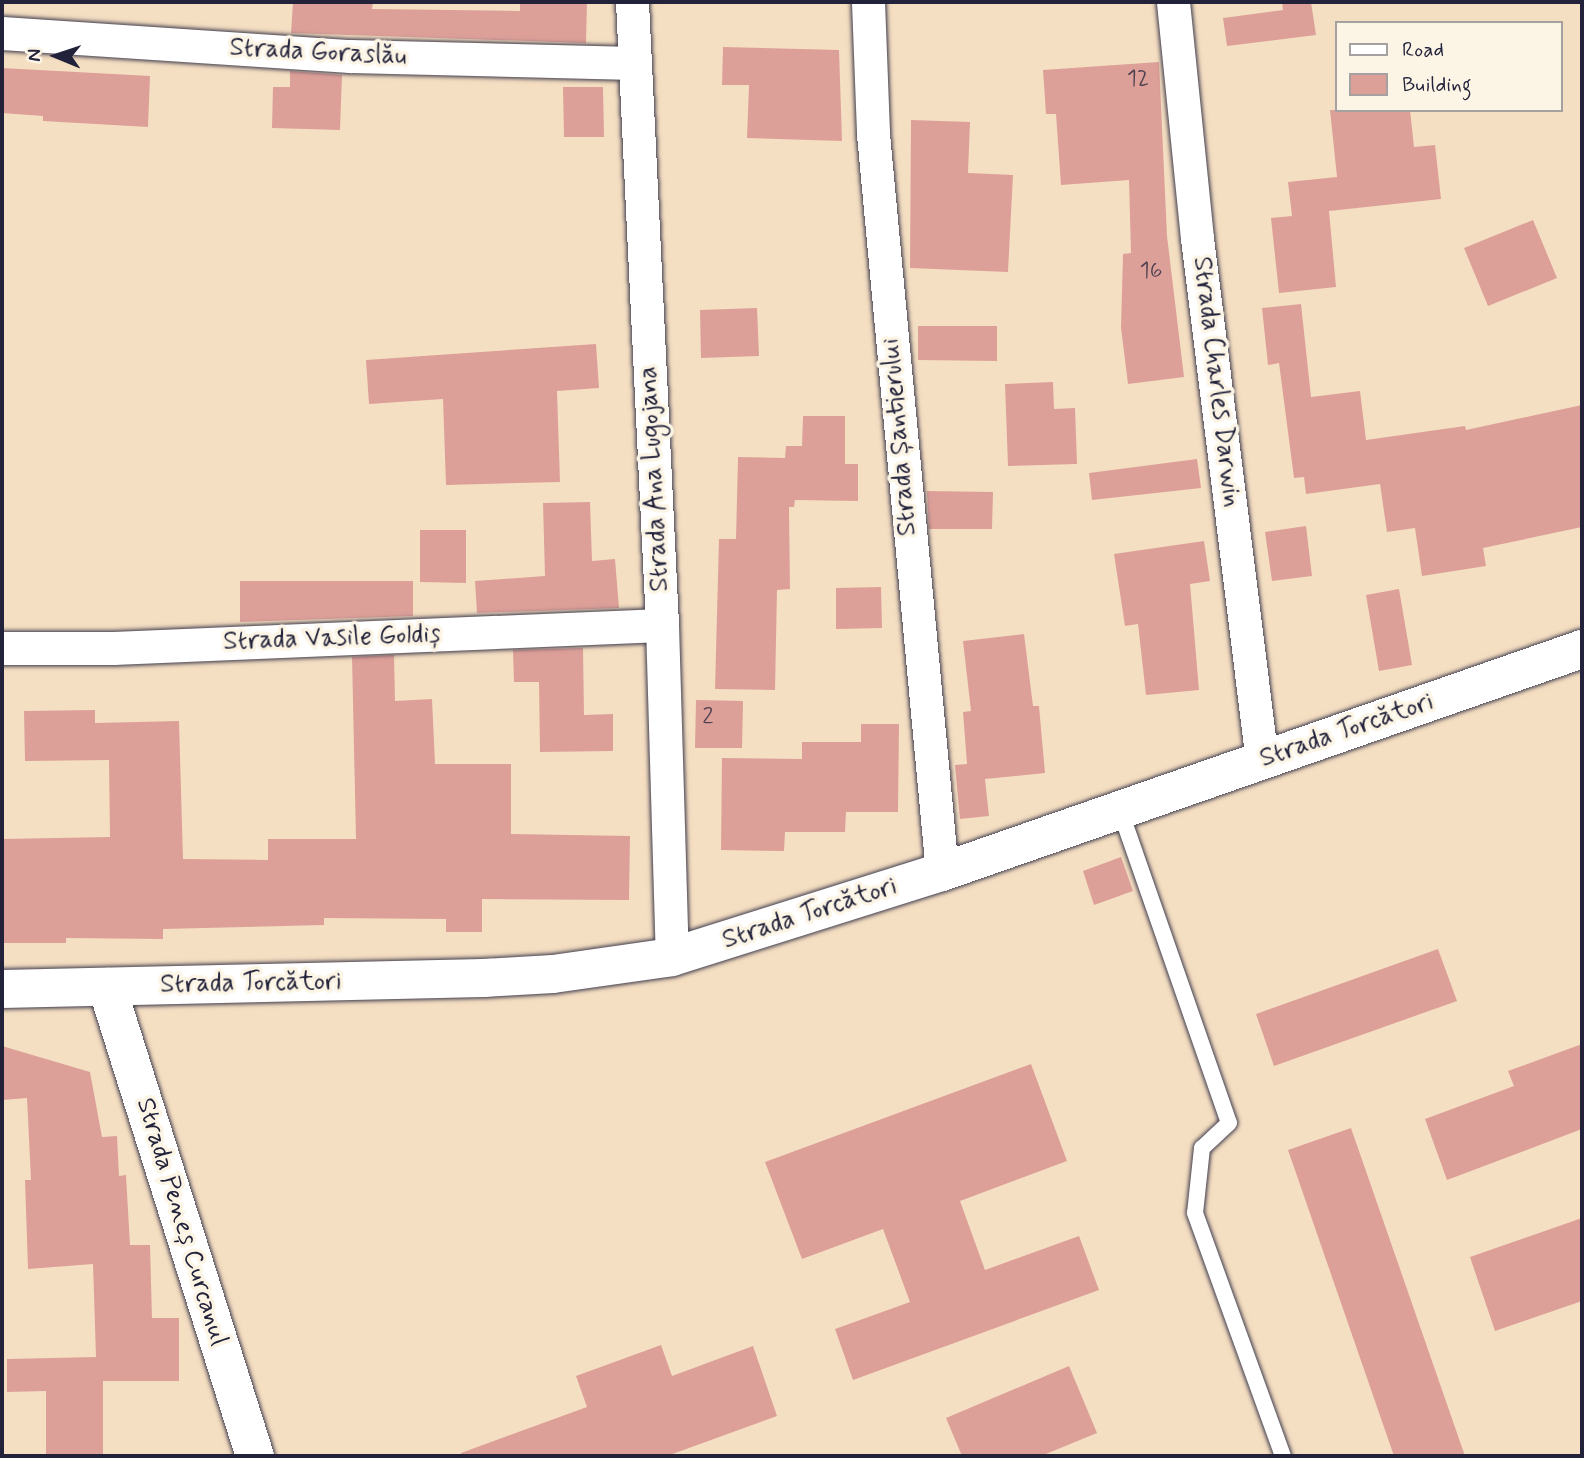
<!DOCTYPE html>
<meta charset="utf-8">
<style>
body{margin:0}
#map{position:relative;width:1584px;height:1458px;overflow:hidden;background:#f5dfc2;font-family:Mynerve,sans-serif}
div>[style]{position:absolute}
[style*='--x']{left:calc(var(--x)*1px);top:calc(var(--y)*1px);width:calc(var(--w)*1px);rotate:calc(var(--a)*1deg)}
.building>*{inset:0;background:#dda099}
.roads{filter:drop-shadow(0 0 2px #423e4f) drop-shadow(0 0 2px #423e4f)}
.service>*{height:16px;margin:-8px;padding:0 8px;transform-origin:8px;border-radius:8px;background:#fff}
.minor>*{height:33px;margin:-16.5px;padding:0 16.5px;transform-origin:16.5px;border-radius:16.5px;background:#fff}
.tertiary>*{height:38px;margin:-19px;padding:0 19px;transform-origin:19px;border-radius:19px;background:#fff}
span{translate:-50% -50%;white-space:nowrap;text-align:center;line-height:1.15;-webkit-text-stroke:7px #fcf5e5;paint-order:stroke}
.number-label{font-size:23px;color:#514252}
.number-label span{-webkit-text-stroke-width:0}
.street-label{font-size:26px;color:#22223b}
.frame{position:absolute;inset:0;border:4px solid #22223b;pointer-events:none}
.legend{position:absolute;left:1335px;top:21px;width:228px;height:91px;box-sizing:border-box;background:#fcf5e5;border:2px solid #a5a1a1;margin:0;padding:9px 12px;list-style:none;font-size:21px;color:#22223b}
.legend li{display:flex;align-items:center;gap:14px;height:35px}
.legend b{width:35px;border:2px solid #a5a1a1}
.north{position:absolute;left:21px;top:21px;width:70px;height:70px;-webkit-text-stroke:5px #fcf5e5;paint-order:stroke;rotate:272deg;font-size:19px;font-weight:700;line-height:28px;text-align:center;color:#22223b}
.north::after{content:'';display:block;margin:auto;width:24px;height:32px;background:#22223b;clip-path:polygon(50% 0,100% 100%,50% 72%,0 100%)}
</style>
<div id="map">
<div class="building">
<div style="clip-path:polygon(293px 2px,373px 2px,372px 9px,520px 11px,520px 2px,587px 2px,586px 43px,291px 33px)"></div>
<div style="clip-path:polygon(1282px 2px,1311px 2px,1316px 35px,1227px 46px,1223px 18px,1283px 10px)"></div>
<div style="clip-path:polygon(723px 47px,839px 50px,842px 141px,747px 138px,749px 85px,722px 85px)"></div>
<div style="clip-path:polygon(1159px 62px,1167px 236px,1184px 377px,1128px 384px,1121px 328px,1123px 254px,1131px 253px,1129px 180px,1061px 185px,1056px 114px,1046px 114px,1043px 70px)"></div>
<div style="clip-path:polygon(2px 68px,150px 76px,148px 127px,43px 121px,43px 116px,2px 113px)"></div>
<div style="clip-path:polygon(290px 71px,342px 75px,340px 130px,272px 128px,273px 87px,290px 87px)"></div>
<div style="clip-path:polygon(563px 87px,603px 87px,604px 137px,564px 137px)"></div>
<div style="clip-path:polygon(1330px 110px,1410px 110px,1414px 147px,1435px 145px,1441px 199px,1329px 211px,1336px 287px,1279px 293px,1271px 218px,1292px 216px,1288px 182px,1337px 177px)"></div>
<div style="clip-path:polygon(911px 120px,970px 122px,968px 173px,1013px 175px,1008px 272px,910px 268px)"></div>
<div style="clip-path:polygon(1533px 220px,1557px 278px,1488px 306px,1464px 248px)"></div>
<div style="clip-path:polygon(1301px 304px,1311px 397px,1360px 391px,1366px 440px,1465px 426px,1466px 430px,1582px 405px,1582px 527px,1483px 548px,1486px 566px,1422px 576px,1415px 528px,1387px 532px,1380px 484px,1306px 494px,1304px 477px,1294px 478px,1279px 363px,1268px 365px,1262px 308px)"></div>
<div style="clip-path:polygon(757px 308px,759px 356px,701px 358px,700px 310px)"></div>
<div style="clip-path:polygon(918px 326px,997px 326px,997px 361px,918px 360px)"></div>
<div style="clip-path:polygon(596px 344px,599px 388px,557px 391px,560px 482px,446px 485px,443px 399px,369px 404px,366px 360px)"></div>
<div style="clip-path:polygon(1053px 382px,1054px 409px,1075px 408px,1077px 464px,1008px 466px,1005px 384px)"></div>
<div style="clip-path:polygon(803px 416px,845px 416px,845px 464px,858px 464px,858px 501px,795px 500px,794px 507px,789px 507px,790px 589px,777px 590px,775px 690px,715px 689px,719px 539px,736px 539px,738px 457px,785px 458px,786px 446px,802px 446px)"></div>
<div style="clip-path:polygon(1197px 459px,1201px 488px,1092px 500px,1089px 473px)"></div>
<div style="clip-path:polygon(927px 491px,993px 492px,992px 529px,929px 529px)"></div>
<div style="clip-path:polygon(590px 502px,592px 561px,615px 559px,619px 608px,477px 613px,475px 581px,545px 576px,543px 503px)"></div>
<div style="clip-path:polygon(1306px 526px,1312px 576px,1272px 581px,1265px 532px)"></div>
<div style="clip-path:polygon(420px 530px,466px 530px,466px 583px,420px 582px)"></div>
<div style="clip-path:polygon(1204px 541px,1210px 581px,1190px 584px,1199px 690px,1146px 695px,1138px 624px,1125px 626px,1114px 554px)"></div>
<div style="clip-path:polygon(240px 581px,413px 581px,413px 616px,240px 622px)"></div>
<div style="clip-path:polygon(881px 587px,882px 628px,836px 629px,836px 588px)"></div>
<div style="clip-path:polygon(1399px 589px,1412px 665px,1379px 671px,1366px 595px)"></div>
<div style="clip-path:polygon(1024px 634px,1033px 706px,1039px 706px,1045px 773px,985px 779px,989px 816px,960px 819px,955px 765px,967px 764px,963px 712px,971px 711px,963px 641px)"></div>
<div style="clip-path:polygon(583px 648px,584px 715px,613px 714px,613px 751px,540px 752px,539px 682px,514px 682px,513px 650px)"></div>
<div style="clip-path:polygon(394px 655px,395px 701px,432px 699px,435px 764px,511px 764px,511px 834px,630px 836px,629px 900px,482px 899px,482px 932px,446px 932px,446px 919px,324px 918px,324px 925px,163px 929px,163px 939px,66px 938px,66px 943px,2px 943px,2px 839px,110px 837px,109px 760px,25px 761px,24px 711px,95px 710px,95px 723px,179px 721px,183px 859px,268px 860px,268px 839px,356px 839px,352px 657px)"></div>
<div style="clip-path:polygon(696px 700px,743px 701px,742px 748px,695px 748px)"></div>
<div style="clip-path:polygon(861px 724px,899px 724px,898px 812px,846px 812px,845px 832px,785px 832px,784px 851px,721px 850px,722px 758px,802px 759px,802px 742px,861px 742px)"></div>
<div style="clip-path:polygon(1121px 857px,1133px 891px,1094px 905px,1083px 871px)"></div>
<div style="clip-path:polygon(1438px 949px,1457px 1001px,1274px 1066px,1256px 1014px)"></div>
<div style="clip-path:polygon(1582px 1044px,1582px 1129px,1447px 1180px,1425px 1119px,1514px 1086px,1508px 1071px)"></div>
<div style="clip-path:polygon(2px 1046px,90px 1072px,102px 1137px,117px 1136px,119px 1176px,126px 1175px,130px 1245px,150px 1245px,152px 1318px,179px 1318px,179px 1381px,103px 1381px,103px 1456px,46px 1456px,46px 1391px,7px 1392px,7px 1359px,96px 1357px,93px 1264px,28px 1269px,25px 1180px,31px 1180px,27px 1098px,2px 1100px)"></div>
<div style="clip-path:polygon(1031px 1064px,1067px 1161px,960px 1201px,985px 1270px,1079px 1236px,1099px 1290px,853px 1380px,835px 1329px,910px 1302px,883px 1229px,802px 1259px,765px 1162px)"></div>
<div style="clip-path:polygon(1351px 1128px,1465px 1456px,1394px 1456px,1288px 1150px)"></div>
<div style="clip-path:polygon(1582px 1218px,1582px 1301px,1495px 1331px,1470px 1257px)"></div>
<div style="clip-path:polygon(661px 1345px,672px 1376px,753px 1346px,777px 1416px,667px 1456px,461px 1456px,461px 1453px,587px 1407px,576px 1376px)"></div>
<div style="clip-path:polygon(1069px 1366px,1097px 1433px,1041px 1456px,962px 1456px,946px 1418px)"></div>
</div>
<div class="roads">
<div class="service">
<div style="--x:1120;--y:810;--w:331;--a:70.8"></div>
<div style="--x:1229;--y:1123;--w:37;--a:137"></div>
<div style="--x:1202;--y:1148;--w:65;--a:96.1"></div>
<div style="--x:1195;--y:1213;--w:258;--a:70.1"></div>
</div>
<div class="minor">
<div style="--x:632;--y:2;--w:624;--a:87.24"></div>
<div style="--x:662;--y:625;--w:332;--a:88.3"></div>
<div style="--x:868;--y:2;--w:132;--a:87.8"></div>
<div style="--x:873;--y:134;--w:741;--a:84.66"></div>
<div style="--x:1173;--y:2;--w:237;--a:84.2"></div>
<div style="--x:1197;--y:238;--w:527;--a:82.92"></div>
<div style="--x:2;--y:33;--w:349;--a:3.8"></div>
<div style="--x:350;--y:56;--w:284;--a:1.4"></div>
<div style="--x:2;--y:648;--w:111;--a:0"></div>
<div style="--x:113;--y:648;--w:549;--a:-2.4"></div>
</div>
<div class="tertiary">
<div style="--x:107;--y:987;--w:492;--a:72.5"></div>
<div style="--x:2;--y:989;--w:481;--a:-1.3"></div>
<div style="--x:483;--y:978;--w:70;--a:-3.3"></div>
<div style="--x:553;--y:974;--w:120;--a:-8.1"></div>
<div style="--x:672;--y:957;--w:283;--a:-17.5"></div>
<div style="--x:942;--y:872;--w:678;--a:-19.21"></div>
</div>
</div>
<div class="number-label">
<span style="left:1138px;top:79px">12</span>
<span style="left:1151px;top:271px">16</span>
<span style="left:708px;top:717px">2</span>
</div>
<div class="street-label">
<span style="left:318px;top:53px;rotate:3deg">Strada Goraslău</span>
<span style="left:1216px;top:382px;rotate:83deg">Strada Charles Darwin</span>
<span style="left:900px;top:437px;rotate:-95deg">Strada Șantierului</span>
<span style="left:655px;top:479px;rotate:-93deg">Strada Ana Lugojana</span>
<span style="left:332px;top:639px;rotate:-2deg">Strada Vasile Goldiș</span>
<span style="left:1347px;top:731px;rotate:-19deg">Strada Torcători</span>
<span style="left:810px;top:914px;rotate:-18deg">Strada Torcători</span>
<span style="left:251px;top:984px;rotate:-1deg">Strada Torcători</span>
<span style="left:181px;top:1222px;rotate:73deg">Strada Peneș Curcanul</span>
</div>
<div class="frame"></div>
<ul class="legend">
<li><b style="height:9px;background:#fff"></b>Road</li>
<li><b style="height:19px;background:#dda099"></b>Building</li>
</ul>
<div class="north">N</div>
</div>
